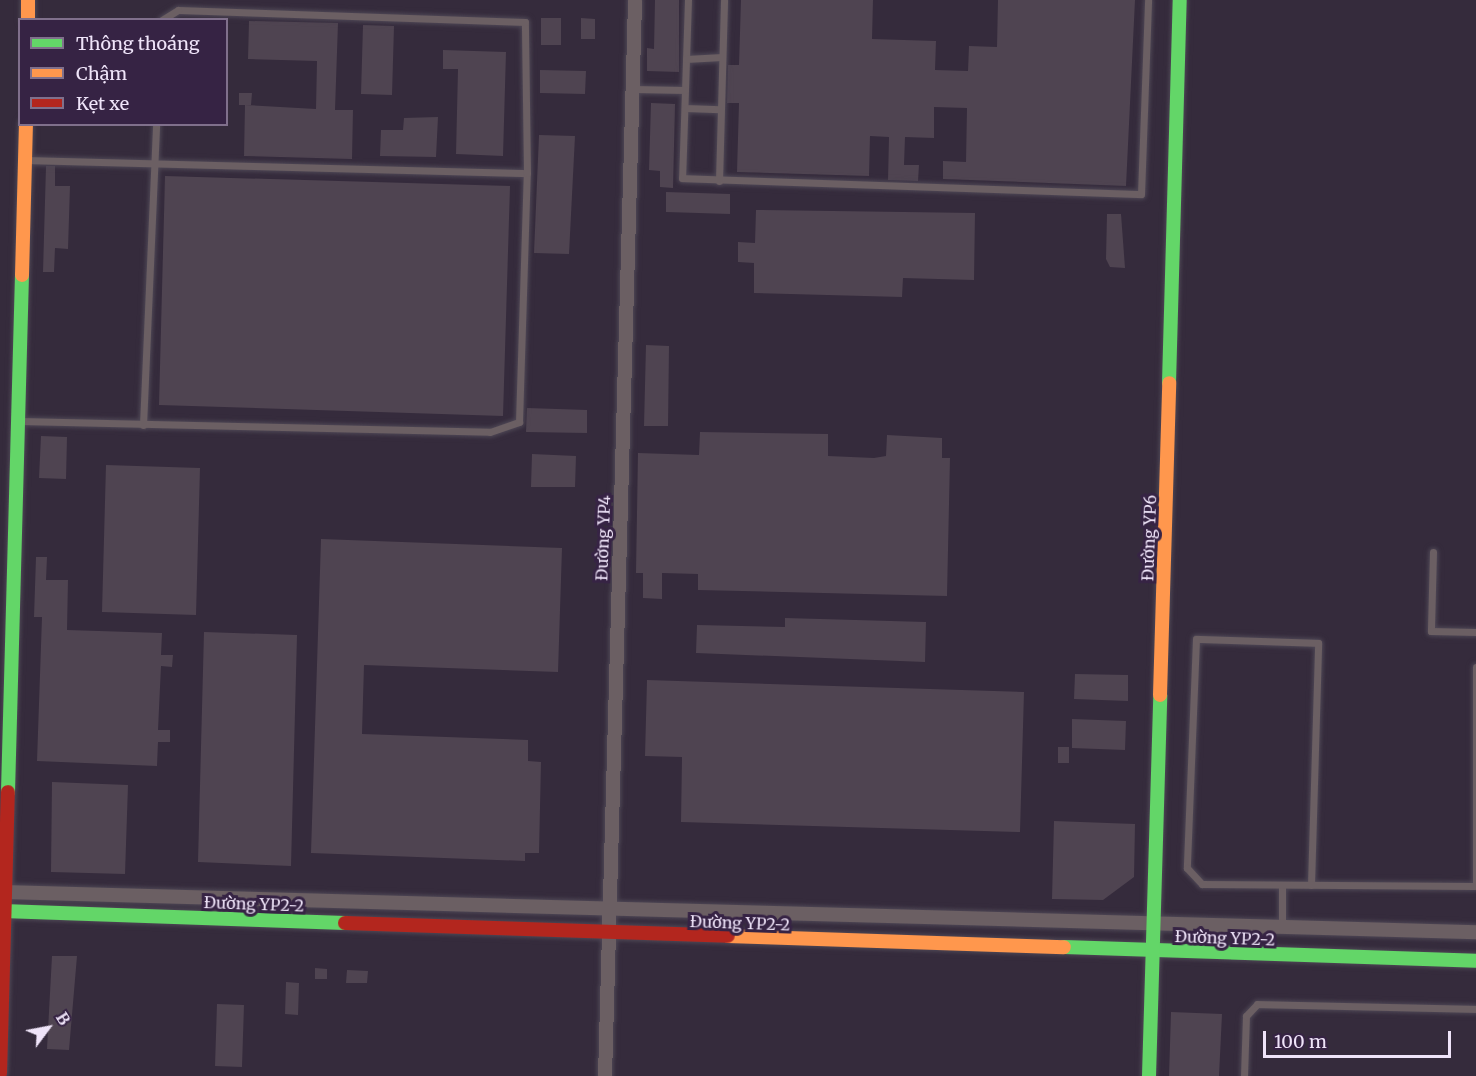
<!DOCTYPE html>
<meta charset="utf-8">
<style>
body{margin:0}
#map{position:relative;width:1476px;height:1076px;overflow:hidden;background:#352b3c;font-family:Merriweather,serif}
div>[style]{position:absolute}
[style*='--x']{left:calc(var(--x)*1px);top:calc(var(--y)*1px);width:calc(var(--w)*1px);rotate:calc(var(--a)*1deg)}
.building>*{inset:0;background:#4f4451}
.roads{filter:drop-shadow(0 0 2px #4e4755) drop-shadow(0 0 2px #4e4755)}
.lane>*{height:7px;margin:-3.5px;padding:0 3.5px;transform-origin:3.5px;border-radius:3.5px;background:#6b5f63}
.street>*{height:14px;margin:-7px;padding:0 7px;transform-origin:7px;border-radius:7px;background:#6b5f63}
.fast>*{height:14px;margin:-7px;padding:0 7px;transform-origin:7px;border-radius:7px;background:#63d668}
.slow>*{height:14px;margin:-7px;padding:0 7px;transform-origin:7px;border-radius:7px;background:#ff974d}
.jam>*{height:14px;margin:-7px;padding:0 7px;transform-origin:7px;border-radius:7px;background:#b3261e}
span{translate:-50% -50%;white-space:nowrap;text-align:center;line-height:1.15;-webkit-text-stroke:6px #362344;paint-order:stroke}
.street-label{font-size:16px;color:#efe4f9}
.legend{position:absolute;left:18px;top:18px;width:210px;height:108px;box-sizing:border-box;background:#362344;border:2px solid #80708c;margin:0;padding:8px 10px;list-style:none;font-size:18px;color:#efe4f9}
.legend li{display:flex;align-items:center;gap:12px;height:30px}
.legend b{width:30px;border:2px solid #80708c}
.north{position:absolute;left:18px;top:998px;width:60px;height:60px;-webkit-text-stroke:4px #362344;paint-order:stroke;rotate:58deg;font-size:16px;font-weight:700;line-height:24px;text-align:center;color:#efe4f9}
.north::after{content:'';display:block;margin:auto;width:21px;height:27px;background:#efe4f9;clip-path:polygon(50% 0,100% 100%,50% 72%,0 100%)}
.scale{position:absolute;left:1263px;top:1031px;width:188px;height:27px;box-sizing:border-box;border:3px solid #efe4f9;border-top:0;padding-left:8px;font-size:18px;line-height:21px;white-space:nowrap;color:#efe4f9;-webkit-text-stroke:4px #362344;paint-order:stroke}
</style>
<div id="map">
<div class="building">
<div style="clip-path:polygon(655px 0,679px 0,679px 72px,647px 71px,647px 48px,654px 49px)"></div>
<div style="clip-path:polygon(741px 0,873px 0,872px 39px,936px 41px,935px 70px,968px 71px,969px 46px,997px 47px,998px 0,1135px 0,1126px 186px,943px 179px,943px 161px,966px 162px,967px 108px,934px 107px,934px 138px,905px 137px,904px 165px,919px 165px,918px 181px,888px 180px,889px 137px,870px 136px,869px 176px,737px 172px,739px 103px,727px 103px,728px 65px,739px 65px)"></div>
<div style="clip-path:polygon(541px 18px,561px 18px,561px 45px,541px 45px)"></div>
<div style="clip-path:polygon(581px 18px,595px 19px,595px 39px,581px 39px)"></div>
<div style="clip-path:polygon(249px 21px,338px 23px,335px 110px,353px 110px,352px 159px,244px 156px,245px 105px,316px 109px,317px 61px,248px 59px)"></div>
<div style="clip-path:polygon(363px 25px,394px 26px,392px 95px,361px 94px)"></div>
<div style="clip-path:polygon(443px 50px,506px 52px,503px 156px,456px 154px,458px 69px,443px 69px)"></div>
<div style="clip-path:polygon(540px 70px,586px 71px,585px 94px,540px 93px)"></div>
<div style="clip-path:polygon(239px 93px,252px 93px,251px 105px,239px 105px)"></div>
<div style="clip-path:polygon(651px 103px,675px 104px,673px 188px,660px 187px,660px 171px,649px 170px)"></div>
<div style="clip-path:polygon(438px 117px,436px 157px,380px 156px,381px 130px,403px 130px,404px 118px)"></div>
<div style="clip-path:polygon(539px 135px,575px 136px,569px 254px,534px 253px)"></div>
<div style="clip-path:polygon(46px 166px,55px 166px,55px 186px,70px 186px,68px 249px,55px 248px,54px 272px,43px 272px)"></div>
<div style="clip-path:polygon(165px 176px,510px 186px,503px 416px,159px 405px)"></div>
<div style="clip-path:polygon(666px 192px,730px 194px,730px 214px,666px 212px)"></div>
<div style="clip-path:polygon(756px 210px,975px 213px,974px 280px,903px 278px,902px 297px,754px 293px,754px 263px,738px 262px,738px 242px,755px 243px)"></div>
<div style="clip-path:polygon(1107px 214px,1121px 214px,1125px 268px,1110px 267px,1106px 259px)"></div>
<div style="clip-path:polygon(646px 345px,669px 346px,668px 426px,644px 426px)"></div>
<div style="clip-path:polygon(527px 408px,587px 410px,587px 433px,526px 432px)"></div>
<div style="clip-path:polygon(700px 432px,828px 434px,828px 456px,874px 458px,886px 456px,887px 435px,942px 438px,942px 458px,950px 458px,947px 596px,698px 590px,698px 574px,662px 573px,662px 599px,643px 598px,643px 573px,636px 573px,638px 453px,699px 455px)"></div>
<div style="clip-path:polygon(41px 436px,67px 437px,66px 479px,39px 478px)"></div>
<div style="clip-path:polygon(532px 454px,576px 456px,575px 487px,531px 487px)"></div>
<div style="clip-path:polygon(106px 465px,200px 468px,196px 615px,102px 612px)"></div>
<div style="clip-path:polygon(321px 539px,562px 548px,558px 672px,364px 665px,362px 734px,528px 740px,528px 761px,541px 762px,539px 853px,525px 853px,525px 861px,311px 853px)"></div>
<div style="clip-path:polygon(36px 557px,47px 557px,46px 580px,68px 580px,67px 630px,162px 633px,161px 655px,173px 655px,172px 667px,161px 666px,158px 730px,170px 730px,170px 742px,158px 742px,157px 766px,37px 761px,42px 617px,34px 617px)"></div>
<div style="clip-path:polygon(785px 618px,926px 622px,925px 662px,696px 653px,697px 625px,785px 627px)"></div>
<div style="clip-path:polygon(204px 632px,297px 635px,291px 866px,198px 862px)"></div>
<div style="clip-path:polygon(1075px 674px,1128px 675px,1128px 701px,1074px 699px)"></div>
<div style="clip-path:polygon(647px 680px,1024px 692px,1020px 832px,681px 822px,682px 757px,645px 756px)"></div>
<div style="clip-path:polygon(1072px 719px,1126px 721px,1125px 750px,1072px 748px)"></div>
<div style="clip-path:polygon(1058px 747px,1069px 747px,1069px 763px,1058px 763px)"></div>
<div style="clip-path:polygon(52px 782px,128px 785px,125px 874px,51px 872px)"></div>
<div style="clip-path:polygon(1054px 821px,1135px 824px,1134px 877px,1103px 900px,1052px 899px)"></div>
<div style="clip-path:polygon(52px 956px,77px 956px,69px 1050px,47px 1049px)"></div>
<div style="clip-path:polygon(315px 968px,327px 969px,327px 979px,315px 979px)"></div>
<div style="clip-path:polygon(347px 970px,368px 971px,367px 983px,346px 983px)"></div>
<div style="clip-path:polygon(286px 982px,299px 983px,298px 1015px,285px 1014px)"></div>
<div style="clip-path:polygon(217px 1004px,244px 1005px,242px 1067px,215px 1066px)"></div>
<div style="clip-path:polygon(1171px 1012px,1222px 1014px,1219px 1076px,1169px 1076px)"></div>
</div>
<div class="roads">
<div class="lane">
<div style="--x:688;--y:0;--w:178;--a:91.9"></div>
<div style="--x:682;--y:178;--w:459;--a:2"></div>
<div style="--x:1141;--y:194;--w:194;--a:-87.9"></div>
<div style="--x:686;--y:59;--w:36;--a:-3"></div>
<div style="--x:633;--y:89;--w:52;--a:1.1"></div>
<div style="--x:685;--y:108;--w:35;--a:2"></div>
<div style="--x:28;--y:160;--w:499;--a:1.5"></div>
<div style="--x:719;--y:181;--w:181;--a:-88.4"></div>
<div style="--x:20;--y:421;--w:470;--a:1.3"></div>
<div style="--x:490;--y:432;--w:31;--a:-19"></div>
<div style="--x:519;--y:422;--w:249;--a:-88.2"></div>
<div style="--x:527;--y:173;--w:151;--a:-90.8"></div>
<div style="--x:525;--y:22;--w:347;--a:-178"></div>
<div style="--x:178;--y:10;--w:19;--a:148"></div>
<div style="--x:143;--y:425;--w:301;--a:-87.5"></div>
<div style="--x:1433;--y:552;--w:79;--a:91.5"></div>
<div style="--x:1431;--y:631;--w:45;--a:1.3"></div>
<div style="--x:1476;--y:667;--w:219;--a:90"></div>
<div style="--x:1282;--y:885;--w:41;--a:90"></div>
<div style="--x:1311;--y:885;--w:242;--a:-88.3"></div>
<div style="--x:1318;--y:643;--w:122;--a:-178.1"></div>
<div style="--x:1196;--y:639;--w:229;--a:92.3"></div>
<div style="--x:1187;--y:868;--w:22;--a:47"></div>
<div style="--x:1202;--y:884;--w:272;--a:0.4"></div>
<div style="--x:1244;--y:1076;--w:60;--a:-88.1"></div>
<div style="--x:1246;--y:1016;--w:16;--a:-47"></div>
<div style="--x:1257;--y:1004;--w:219;--a:1.3"></div>
</div>
<div class="street">
<div style="--x:3;--y:892;--w:1474;--a:1.56"></div>
<div style="--x:605;--y:1076;--w:1076;--a:-88.4"></div>
</div>
<div class="fast">
<div style="--x:1169;--y:383;--w:383;--a:-88.4"></div>
<div style="--x:8;--y:792;--w:517;--a:-88.45"></div>
<div style="--x:3;--y:911;--w:342;--a:2"></div>
<div style="--x:1064;--y:947;--w:412;--a:1.9"></div>
<div style="--x:1149;--y:1076;--w:381;--a:-88.3"></div>
</div>
<div class="slow">
<div style="--x:28;--y:0;--w:20;--a:90"></div>
<div style="--x:22;--y:275;--w:151;--a:-88.5"></div>
<div style="--x:1160;--y:695;--w:312;--a:-88.3"></div>
<div style="--x:728;--y:936;--w:336;--a:1.9"></div>
</div>
<div class="jam">
<div style="--x:345;--y:923;--w:383;--a:1.9"></div>
<div style="--x:0;--y:1073;--w:281;--a:-88.4"></div>
</div>
</div>
<div class="street-label">
<span style="left:603px;top:538px;rotate:-88deg">Đường YP4</span>
<span style="left:1149px;top:538px;rotate:-88deg">Đường YP6</span>
<span style="left:254px;top:904px;rotate:2deg">Đường YP2-2</span>
<span style="left:740px;top:923px;rotate:2deg">Đường YP2-2</span>
<span style="left:1225px;top:938px;rotate:2deg">Đường YP2-2</span>
</div>
<ul class="legend">
<li><b style="height:8px;background:#63d668"></b>Thông thoáng</li>
<li><b style="height:8px;background:#ff974d"></b>Chậm</li>
<li><b style="height:8px;background:#b3261e"></b>Kẹt xe</li>
</ul>
<div class="north">B</div>
<div class="scale">100 m</div>
</div>
